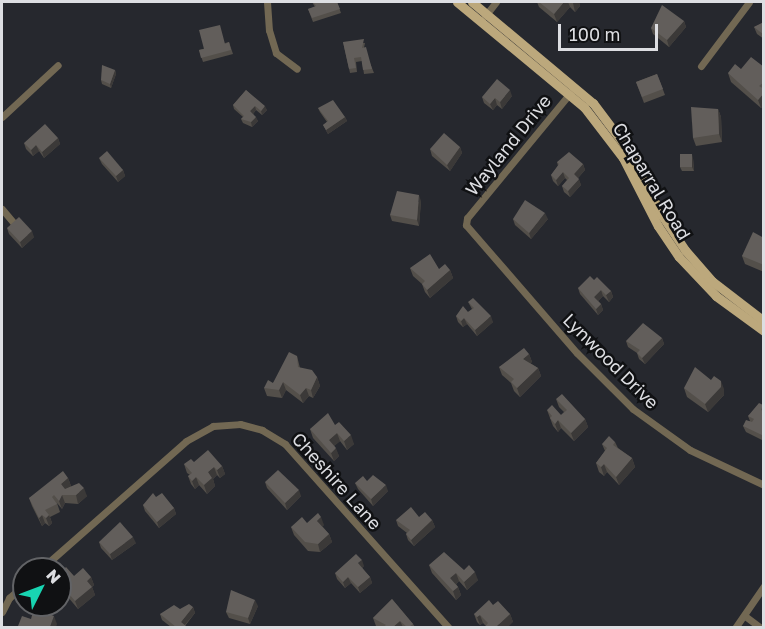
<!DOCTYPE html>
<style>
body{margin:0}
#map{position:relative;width:765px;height:629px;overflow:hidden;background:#26282e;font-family:"Golos Text",sans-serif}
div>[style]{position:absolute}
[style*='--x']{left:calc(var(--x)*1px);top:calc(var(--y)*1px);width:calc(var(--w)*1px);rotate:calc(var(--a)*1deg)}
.minor>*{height:7px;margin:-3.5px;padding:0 3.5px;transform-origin:3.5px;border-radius:3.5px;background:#726853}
.major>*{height:9px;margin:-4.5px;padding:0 4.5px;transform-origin:4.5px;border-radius:4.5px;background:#bca87c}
.wall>*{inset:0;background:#534f4a}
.shaded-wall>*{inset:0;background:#3b3938}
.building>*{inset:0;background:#625e5b}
span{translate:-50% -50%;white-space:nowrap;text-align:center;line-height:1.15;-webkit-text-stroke:5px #101113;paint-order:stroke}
.street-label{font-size:18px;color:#dddee2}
.frame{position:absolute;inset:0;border:3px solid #dddee2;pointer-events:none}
.north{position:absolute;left:12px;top:557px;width:60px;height:60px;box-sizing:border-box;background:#101113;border:2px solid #626366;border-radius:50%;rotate:48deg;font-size:16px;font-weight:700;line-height:24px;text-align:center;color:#dddee2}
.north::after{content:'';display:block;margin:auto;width:21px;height:27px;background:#18d5b2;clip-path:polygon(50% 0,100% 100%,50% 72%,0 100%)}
.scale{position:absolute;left:558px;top:24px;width:100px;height:27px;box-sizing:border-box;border:3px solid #dddee2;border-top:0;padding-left:8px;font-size:18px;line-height:21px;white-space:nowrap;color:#dddee2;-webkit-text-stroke:4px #101113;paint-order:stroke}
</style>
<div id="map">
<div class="minor">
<div style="--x:267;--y:2;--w:28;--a:86"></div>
<div style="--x:269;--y:30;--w:24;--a:73"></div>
<div style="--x:276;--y:53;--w:26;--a:37"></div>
<div style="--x:485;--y:16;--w:18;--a:-52"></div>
<div style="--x:701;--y:66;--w:80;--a:-53.1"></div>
<div style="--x:571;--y:92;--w:163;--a:129.5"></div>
<div style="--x:467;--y:218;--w:7;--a:98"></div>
<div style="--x:466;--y:225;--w:169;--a:49.1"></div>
<div style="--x:577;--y:353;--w:79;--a:45"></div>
<div style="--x:633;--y:409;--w:70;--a:35.7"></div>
<div style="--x:690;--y:450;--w:82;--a:25.3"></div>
<div style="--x:2;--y:117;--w:76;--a:-42.9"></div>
<div style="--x:2;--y:209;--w:17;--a:50"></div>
<div style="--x:41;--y:569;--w:193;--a:-41.4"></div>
<div style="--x:186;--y:441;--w:31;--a:-29"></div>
<div style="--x:213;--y:426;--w:27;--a:-4"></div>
<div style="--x:240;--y:424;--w:23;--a:15"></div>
<div style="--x:262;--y:430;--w:27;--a:31"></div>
<div style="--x:285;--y:444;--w:246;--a:48.3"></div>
<div style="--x:2;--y:612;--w:16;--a:-63"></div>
<div style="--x:9;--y:598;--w:20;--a:-41"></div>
<div style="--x:745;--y:616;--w:20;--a:37"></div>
<div style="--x:735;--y:628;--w:51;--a:-55.4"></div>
</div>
<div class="major">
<div style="--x:457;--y:2;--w:165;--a:39.6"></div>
<div style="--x:584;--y:107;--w:64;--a:52.6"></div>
<div style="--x:623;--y:158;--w:76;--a:62.8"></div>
<div style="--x:658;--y:226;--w:37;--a:56"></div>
<div style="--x:679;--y:257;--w:54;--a:46.5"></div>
<div style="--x:716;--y:296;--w:59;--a:36.1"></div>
<div style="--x:472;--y:2;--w:158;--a:39.9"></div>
<div style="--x:593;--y:103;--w:55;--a:53.1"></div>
<div style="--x:626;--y:147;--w:76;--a:62.4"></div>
<div style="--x:661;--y:214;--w:43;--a:56.3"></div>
<div style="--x:685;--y:250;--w:41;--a:48.9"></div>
<div style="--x:712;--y:281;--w:66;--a:37.6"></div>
</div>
<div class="wall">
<div style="clip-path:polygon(312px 2px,337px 2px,341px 13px,313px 22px,308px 9px,315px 7px)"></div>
<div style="clip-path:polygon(537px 2px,579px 2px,580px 6px,575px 12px,570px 7px,557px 22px,539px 7px)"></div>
<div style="clip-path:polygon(684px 21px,686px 27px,669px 47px,653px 34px,651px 28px)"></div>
<div style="clip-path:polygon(764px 22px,764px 39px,757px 34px,754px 27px)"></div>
<div style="clip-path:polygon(229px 42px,233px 54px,203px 62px,199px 50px)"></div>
<div style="clip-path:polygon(343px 42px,365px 43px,364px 48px,374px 73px,364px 74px,362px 61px,356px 62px,357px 72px,350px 73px)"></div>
<div style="clip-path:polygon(764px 67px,764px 105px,761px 108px,731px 82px,728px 73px,741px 69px)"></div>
<div style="clip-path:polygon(115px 70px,116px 74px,111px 88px,102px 84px,101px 80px)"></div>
<div style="clip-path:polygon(657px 74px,665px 95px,644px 103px,636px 82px)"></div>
<div style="clip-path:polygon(246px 90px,267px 110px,262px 115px,256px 110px,253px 114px,258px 121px,252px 127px,243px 123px,241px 119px,243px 117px,234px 109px,233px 105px)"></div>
<div style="clip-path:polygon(512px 96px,502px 109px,497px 105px,493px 110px,484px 103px,482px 97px)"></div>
<div style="clip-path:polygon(318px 108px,345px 117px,347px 121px,328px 134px,323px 125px,327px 122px,320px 112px)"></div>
<div style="clip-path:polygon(718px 109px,721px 117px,722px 142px,696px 146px,693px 138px)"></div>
<div style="clip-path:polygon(58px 138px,60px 144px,44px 158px,39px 151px,33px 156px,26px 149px,24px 143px)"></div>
<div style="clip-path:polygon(460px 147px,462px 153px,450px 171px,432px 156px,430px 149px)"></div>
<div style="clip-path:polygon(99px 158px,123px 170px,125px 176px,118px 182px,102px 164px)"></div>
<div style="clip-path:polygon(693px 158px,694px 171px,682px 171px,680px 167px)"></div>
<div style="clip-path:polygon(557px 162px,583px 164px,585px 170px,578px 178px,581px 185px,570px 197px,564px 192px,562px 186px,567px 180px,565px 178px,558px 186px,553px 181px,551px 175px,558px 166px)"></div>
<div style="clip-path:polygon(421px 201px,419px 226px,392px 221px,390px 215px)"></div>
<div style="clip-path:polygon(513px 219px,548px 219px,531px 239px,515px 225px)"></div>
<div style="clip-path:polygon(7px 228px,34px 237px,22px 248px,9px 234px)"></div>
<div style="clip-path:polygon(764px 238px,764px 272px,745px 264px,742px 256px)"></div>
<div style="clip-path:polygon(410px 268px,450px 270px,453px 278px,430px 298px,425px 292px,422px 284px,413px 276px)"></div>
<div style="clip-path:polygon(594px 280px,611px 291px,613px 297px,609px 302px,603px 296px,598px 301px,601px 304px,603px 310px,598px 315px,580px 294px,578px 288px)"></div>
<div style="clip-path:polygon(468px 302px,493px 322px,477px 336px,467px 324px,463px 327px,458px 322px,456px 316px,468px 312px,472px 309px)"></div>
<div style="clip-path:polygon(662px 338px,664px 344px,645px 364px,639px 359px,637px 353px,628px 347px,626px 341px)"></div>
<div style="clip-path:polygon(529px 354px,532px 362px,530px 363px,538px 368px,541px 376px,520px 397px,514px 391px,511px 383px,502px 375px,499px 367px)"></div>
<div style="clip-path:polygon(297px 356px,300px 368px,317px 377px,320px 386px,313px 398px,309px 396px,303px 403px,286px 390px,282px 398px,267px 396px,264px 388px,273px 383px)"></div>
<div style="clip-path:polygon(684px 388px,724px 389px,724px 395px,708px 412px,687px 397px)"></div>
<div style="clip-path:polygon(556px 399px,585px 419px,588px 427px,574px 441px,561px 428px,558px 432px,553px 426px,547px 410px,561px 415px,564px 412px,559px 407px)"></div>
<div style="clip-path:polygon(763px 405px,764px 441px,746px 432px,743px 426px,750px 421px,748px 416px)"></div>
<div style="clip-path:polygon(335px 425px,354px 444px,347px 450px,340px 441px,334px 446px,339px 456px,334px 461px,313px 438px,310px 429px)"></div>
<div style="clip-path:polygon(615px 442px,618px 448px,632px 458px,635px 467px,619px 485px,607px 472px,604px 476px,599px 472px,596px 463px,605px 451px,602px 444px)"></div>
<div style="clip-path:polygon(194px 462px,222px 466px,225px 474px,220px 478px,217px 475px,213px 479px,215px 486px,207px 494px,199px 485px,195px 489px,191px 484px,188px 476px,190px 475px,187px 473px,184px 464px)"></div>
<div style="clip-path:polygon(68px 478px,71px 486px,70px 487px,87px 496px,78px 504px,65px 503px,62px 509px,57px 503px,60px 512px,50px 517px,52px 523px,49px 526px,45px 523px,42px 526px,32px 506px,29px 498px)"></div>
<div style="clip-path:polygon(367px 481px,388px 491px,373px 506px,358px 489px,355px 483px)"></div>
<div style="clip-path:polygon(265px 482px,301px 496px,287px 510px,267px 488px)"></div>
<div style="clip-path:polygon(156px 497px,174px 508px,176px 514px,159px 528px,145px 511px,143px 505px)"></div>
<div style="clip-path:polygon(419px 517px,432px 520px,435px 527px,414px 546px,408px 540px,406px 534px,407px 533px,398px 526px,396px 520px)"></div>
<div style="clip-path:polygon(307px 523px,324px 525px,322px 526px,329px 534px,332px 542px,320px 552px,308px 551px,294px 535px,291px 527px)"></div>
<div style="clip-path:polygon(99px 542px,136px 543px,112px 560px,101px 548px)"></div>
<div style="clip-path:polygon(429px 565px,464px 570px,478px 580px,467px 590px,459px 581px,456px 584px,458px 587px,461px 595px,456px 600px,432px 573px)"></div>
<div style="clip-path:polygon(364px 566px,362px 568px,370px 577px,372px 583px,360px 593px,351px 583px,345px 588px,337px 579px,335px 573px)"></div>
<div style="clip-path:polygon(61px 572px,74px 576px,91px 577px,94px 585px,92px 587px,95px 595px,78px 609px,62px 590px,60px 582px,63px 579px)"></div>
<div style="clip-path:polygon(392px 599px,413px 624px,415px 627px,379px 627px,376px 626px,373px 618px)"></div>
<div style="clip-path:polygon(493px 605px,510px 614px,513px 622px,486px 626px,483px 623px,480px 625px,477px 622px,474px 614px)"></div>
<div style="clip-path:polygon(258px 606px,250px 624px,229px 618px,226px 612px)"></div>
<div style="clip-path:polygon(193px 607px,195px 613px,185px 626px,186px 627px,171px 627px,162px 620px,160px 614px)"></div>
</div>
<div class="shaded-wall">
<div style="clip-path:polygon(564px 2px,568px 2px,570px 7px,557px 22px,554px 14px)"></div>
<div style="clip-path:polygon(574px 2px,579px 2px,580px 6px,575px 12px,573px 3px)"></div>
<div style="clip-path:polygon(684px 21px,686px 27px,669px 47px,667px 40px)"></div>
<div style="clip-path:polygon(115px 70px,116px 74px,111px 88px,110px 84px)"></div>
<div style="clip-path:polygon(510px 90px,512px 96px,502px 109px,500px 102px)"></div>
<div style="clip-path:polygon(764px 93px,764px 105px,761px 108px,758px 100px)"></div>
<div style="clip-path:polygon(495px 98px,497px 105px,493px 110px,490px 104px)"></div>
<div style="clip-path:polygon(255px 106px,256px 110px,252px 115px,250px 111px)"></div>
<div style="clip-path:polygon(265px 106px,267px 110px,262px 115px,261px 111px)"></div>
<div style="clip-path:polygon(718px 109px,721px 117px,722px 142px,719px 134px)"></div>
<div style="clip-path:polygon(256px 117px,258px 121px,252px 127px,251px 122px)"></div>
<div style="clip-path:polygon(345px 117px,347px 121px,328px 134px,326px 130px)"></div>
<div style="clip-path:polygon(58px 138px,60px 144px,44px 158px,42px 152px)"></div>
<div style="clip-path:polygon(36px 145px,39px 151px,33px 156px,31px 150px)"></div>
<div style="clip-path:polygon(460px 147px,462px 153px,450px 171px,447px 165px)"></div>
<div style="clip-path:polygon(692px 154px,693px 158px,694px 171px,692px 167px)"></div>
<div style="clip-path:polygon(583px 164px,585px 170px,576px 180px,574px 174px)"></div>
<div style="clip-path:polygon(123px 170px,125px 176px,118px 182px,116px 176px)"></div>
<div style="clip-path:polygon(563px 172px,565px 178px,558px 186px,556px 180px)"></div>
<div style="clip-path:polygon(579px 179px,581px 185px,570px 197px,568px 191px)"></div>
<div style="clip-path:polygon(419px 195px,421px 201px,419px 226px,417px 220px)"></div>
<div style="clip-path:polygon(545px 213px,548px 219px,531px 239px,529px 233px)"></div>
<div style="clip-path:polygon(32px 231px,34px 237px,22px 248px,20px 242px)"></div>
<div style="clip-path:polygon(450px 270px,453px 278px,430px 298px,427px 290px)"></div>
<div style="clip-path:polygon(601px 290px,603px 296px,596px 303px,594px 297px)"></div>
<div style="clip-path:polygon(611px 291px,613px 297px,609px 302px,606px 295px)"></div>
<div style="clip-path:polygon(601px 304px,603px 310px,598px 315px,596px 309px)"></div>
<div style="clip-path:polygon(491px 316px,493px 322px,477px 336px,475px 330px)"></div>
<div style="clip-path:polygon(464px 318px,467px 324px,463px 327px,461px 321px)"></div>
<div style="clip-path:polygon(662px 338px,664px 344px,645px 364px,642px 358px)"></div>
<div style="clip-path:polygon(529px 354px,532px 362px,526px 367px,523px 359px)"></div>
<div style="clip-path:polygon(538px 368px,541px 376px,520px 397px,517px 388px)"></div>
<div style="clip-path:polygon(317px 377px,320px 386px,313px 398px,311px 390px)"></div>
<div style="clip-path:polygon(721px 381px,724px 389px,724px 395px,708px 412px,705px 404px)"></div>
<div style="clip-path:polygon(283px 382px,286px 390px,282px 398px,279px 390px)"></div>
<div style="clip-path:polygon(306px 388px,309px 396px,303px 403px,300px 395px)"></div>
<div style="clip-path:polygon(585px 419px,588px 427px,574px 441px,571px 433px)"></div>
<div style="clip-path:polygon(558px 420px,561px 428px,558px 432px,555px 424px)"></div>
<div style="clip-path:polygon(337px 433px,340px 441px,332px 448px,329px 440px)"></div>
<div style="clip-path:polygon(351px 435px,354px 444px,347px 450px,344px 441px)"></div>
<div style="clip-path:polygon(336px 448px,339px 456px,334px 461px,331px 453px)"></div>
<div style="clip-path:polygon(632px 458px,635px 467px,619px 485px,616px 477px)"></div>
<div style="clip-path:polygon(604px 464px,607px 472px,604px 476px,601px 467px)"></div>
<div style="clip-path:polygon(222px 466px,225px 474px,220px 478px,217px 470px)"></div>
<div style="clip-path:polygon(214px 467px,217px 475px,213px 479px,215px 486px,207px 494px,204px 485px,208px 472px)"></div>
<div style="clip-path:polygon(196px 477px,199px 485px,195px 489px,192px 481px)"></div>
<div style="clip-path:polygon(68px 478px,71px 486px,64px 492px,61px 484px)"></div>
<div style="clip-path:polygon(386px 485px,388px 491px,373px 506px,371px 499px)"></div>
<div style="clip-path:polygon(84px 488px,87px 496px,78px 504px,76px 495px)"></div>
<div style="clip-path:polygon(299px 490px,301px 496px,287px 510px,285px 503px)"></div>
<div style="clip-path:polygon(62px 495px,65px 503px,62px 509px,59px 501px)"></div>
<div style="clip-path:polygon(174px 508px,176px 514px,159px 528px,157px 522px)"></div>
<div style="clip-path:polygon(42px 515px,45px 523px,42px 526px,39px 518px)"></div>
<div style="clip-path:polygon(49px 515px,52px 523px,49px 526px,46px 518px)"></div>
<div style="clip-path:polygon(321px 517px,324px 525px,320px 529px,317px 521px)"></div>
<div style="clip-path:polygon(432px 520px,435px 527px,414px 546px,411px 540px)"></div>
<div style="clip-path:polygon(329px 534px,332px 542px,320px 552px,318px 544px)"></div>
<div style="clip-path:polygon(133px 537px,136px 543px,112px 560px,110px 554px)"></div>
<div style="clip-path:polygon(362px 560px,364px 566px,360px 569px,358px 563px)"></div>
<div style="clip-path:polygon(475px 572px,478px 580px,467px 590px,464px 582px)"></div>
<div style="clip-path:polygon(456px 573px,459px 581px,453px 586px,450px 578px)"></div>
<div style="clip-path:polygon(91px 577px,94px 585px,92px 587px,95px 595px,78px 609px,75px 601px,87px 581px)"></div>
<div style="clip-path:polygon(348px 577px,351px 583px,345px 588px,343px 582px)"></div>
<div style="clip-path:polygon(370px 577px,372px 583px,360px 593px,358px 587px)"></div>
<div style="clip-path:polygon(458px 587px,461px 595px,456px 600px,453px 591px)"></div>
<div style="clip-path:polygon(255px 600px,258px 606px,250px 624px,248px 618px)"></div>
<div style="clip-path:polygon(193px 607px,195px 613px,183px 627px,181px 622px)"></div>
<div style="clip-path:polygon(510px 614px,513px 622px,508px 627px,496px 627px)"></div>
<div style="clip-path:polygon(480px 615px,483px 623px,480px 625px,477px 617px)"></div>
<div style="clip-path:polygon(54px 616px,57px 624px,56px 627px,50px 627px)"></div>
<div style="clip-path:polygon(400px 621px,403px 627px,393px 627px)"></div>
</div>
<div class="building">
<div style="clip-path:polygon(313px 2px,337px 2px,340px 9px,312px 18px,308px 9px,316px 6px)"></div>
<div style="clip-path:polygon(539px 2px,564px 2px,554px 14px)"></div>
<div style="clip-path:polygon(662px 5px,684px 21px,667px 40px,651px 28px)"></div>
<div style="clip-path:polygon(764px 22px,764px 35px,754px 27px)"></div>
<div style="clip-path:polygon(220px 25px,225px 44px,229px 42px,231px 50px,201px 58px,199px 50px,204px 49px,199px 30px)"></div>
<div style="clip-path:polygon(364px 39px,362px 48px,366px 47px,372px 69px,363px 70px,361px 57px,354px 58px,356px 68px,349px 69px,343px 42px)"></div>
<div style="clip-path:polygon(751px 57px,764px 67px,764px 82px,759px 86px,764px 89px,764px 93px,758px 100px,728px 73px,735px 64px,741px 69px)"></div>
<div style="clip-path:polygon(102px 65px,115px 70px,110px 84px,101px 80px)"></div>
<div style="clip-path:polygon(657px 74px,663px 89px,642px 97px,636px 82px)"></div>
<div style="clip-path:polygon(497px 79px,510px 90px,500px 102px,495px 98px,490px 104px,482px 97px)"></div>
<div style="clip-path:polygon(246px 90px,265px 106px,261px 111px,255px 106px,250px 111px,256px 117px,251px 122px,241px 119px,244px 116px,233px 105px)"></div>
<div style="clip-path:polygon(333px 100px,345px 117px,326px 130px,323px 125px,328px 121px,318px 108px)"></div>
<div style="clip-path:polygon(691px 107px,718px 109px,719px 134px,693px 138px)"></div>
<div style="clip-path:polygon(45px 124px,58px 138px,42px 152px,36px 145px,31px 150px,24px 143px)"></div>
<div style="clip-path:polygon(444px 133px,460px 147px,447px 165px,430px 149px)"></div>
<div style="clip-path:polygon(107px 151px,123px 170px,116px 176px,99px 158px)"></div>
<div style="clip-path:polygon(569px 152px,583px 164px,574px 174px,579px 179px,568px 191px,562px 186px,569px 178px,563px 172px,556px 180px,551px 175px,559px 164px,557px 162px)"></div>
<div style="clip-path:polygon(680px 154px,692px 154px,692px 167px,680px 167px)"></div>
<div style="clip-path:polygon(397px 191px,419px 195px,417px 220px,390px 215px)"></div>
<div style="clip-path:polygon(525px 200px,545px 213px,529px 233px,513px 219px)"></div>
<div style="clip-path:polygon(19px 217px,32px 231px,20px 242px,7px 228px)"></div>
<div style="clip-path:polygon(753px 232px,764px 238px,764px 265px,742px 256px)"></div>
<div style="clip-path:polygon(430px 254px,439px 269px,445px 264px,450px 270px,427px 290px,422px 284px,425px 281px,410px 268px)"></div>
<div style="clip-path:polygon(590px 276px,594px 280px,597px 277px,611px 291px,606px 295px,601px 290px,594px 297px,601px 304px,596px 309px,578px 288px)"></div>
<div style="clip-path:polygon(473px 298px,491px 316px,475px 330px,464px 318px,461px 321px,456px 316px,463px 306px,468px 312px,474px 308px,468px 302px)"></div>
<div style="clip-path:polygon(643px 323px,662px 338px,642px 358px,637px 353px,640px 350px,626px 341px)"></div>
<div style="clip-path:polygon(524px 348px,529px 354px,523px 359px,538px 368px,517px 388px,511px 382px,514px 379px,499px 367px)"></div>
<div style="clip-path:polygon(289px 352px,297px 356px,298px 367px,312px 370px,317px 377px,311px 390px,306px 388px,300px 395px,283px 382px,279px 390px,264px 388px,268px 380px,273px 383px)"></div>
<div style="clip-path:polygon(695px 367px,711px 380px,714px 376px,721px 381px,721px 387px,705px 404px,684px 388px)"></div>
<div style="clip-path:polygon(562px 394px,585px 419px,571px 433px,558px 420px,555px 424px,550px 418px,552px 416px,547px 410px,552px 405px,561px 415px,567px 410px,556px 399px)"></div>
<div style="clip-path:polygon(759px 403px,763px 405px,761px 410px,764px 411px,764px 436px,743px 426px,746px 420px,752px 422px,754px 419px,748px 416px)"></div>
<div style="clip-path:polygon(328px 413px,335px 425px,339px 422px,351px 435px,344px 441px,337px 433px,329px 440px,336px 448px,331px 453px,310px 429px)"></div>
<div style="clip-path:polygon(609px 436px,615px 442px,613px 445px,632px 458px,616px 477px,604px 464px,601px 467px,596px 463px,607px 448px,602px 444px)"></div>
<div style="clip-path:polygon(208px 450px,222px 466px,217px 470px,214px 467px,208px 472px,212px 478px,204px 485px,196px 477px,192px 481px,188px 476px,192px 473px,184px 464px,191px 459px,194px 462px)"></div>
<div style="clip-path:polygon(278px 470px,299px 490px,285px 503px,265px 482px)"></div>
<div style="clip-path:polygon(63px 471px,68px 478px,61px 484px,65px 489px,79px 483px,84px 488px,76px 495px,62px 495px,59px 501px,54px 495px,52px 497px,57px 504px,45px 510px,49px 515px,46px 518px,42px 515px,39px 518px,29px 498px)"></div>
<div style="clip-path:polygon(373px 475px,386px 485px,371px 499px,355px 483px,363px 476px,367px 481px)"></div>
<div style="clip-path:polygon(153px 493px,156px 497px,162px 493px,174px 508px,157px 522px,143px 505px)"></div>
<div style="clip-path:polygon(411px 507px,419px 517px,425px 512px,432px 520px,411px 540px,406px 534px,410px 530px,396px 520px)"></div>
<div style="clip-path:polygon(318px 513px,321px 517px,317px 521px,329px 534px,318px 544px,305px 542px,291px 527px,302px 517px,307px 523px)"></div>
<div style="clip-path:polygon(120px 522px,133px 537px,110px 554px,99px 542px)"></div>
<div style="clip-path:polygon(444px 552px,464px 570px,469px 565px,475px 572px,464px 582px,456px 573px,450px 578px,458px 587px,453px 591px,429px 565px)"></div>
<div style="clip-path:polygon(356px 554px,362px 560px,358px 563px,370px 577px,358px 587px,348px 577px,343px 582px,335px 573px)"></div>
<div style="clip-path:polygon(66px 567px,74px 576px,83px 568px,91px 577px,87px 581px,92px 587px,75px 601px,60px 583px,60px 582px,65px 577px,61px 572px)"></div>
<div style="clip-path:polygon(231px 590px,255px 600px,248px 618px,226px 612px)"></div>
<div style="clip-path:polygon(392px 599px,413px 624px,409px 627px,407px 627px,400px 621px,393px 627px,383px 627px,386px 625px,373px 618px)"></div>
<div style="clip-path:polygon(489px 600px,493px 605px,498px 601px,510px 614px,496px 627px,485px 627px,488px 623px,480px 615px,477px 617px,474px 614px)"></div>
<div style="clip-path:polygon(189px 604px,193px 607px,181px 622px,186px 626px,185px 627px,176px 627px,160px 614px,174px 605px,180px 609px)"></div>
<div style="clip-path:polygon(34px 608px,54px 616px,50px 627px,21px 627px,18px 626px,22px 616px,31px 619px)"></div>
</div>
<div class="street-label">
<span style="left:508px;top:145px;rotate:-51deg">Wayland Drive</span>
<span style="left:652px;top:181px;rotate:59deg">Chaparral Road</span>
<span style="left:611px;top:361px;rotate:45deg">Lynwood Drive</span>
<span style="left:337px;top:481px;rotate:48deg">Cheshire Lane</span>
</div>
<div class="frame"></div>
<div class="north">N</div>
<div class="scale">100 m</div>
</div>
